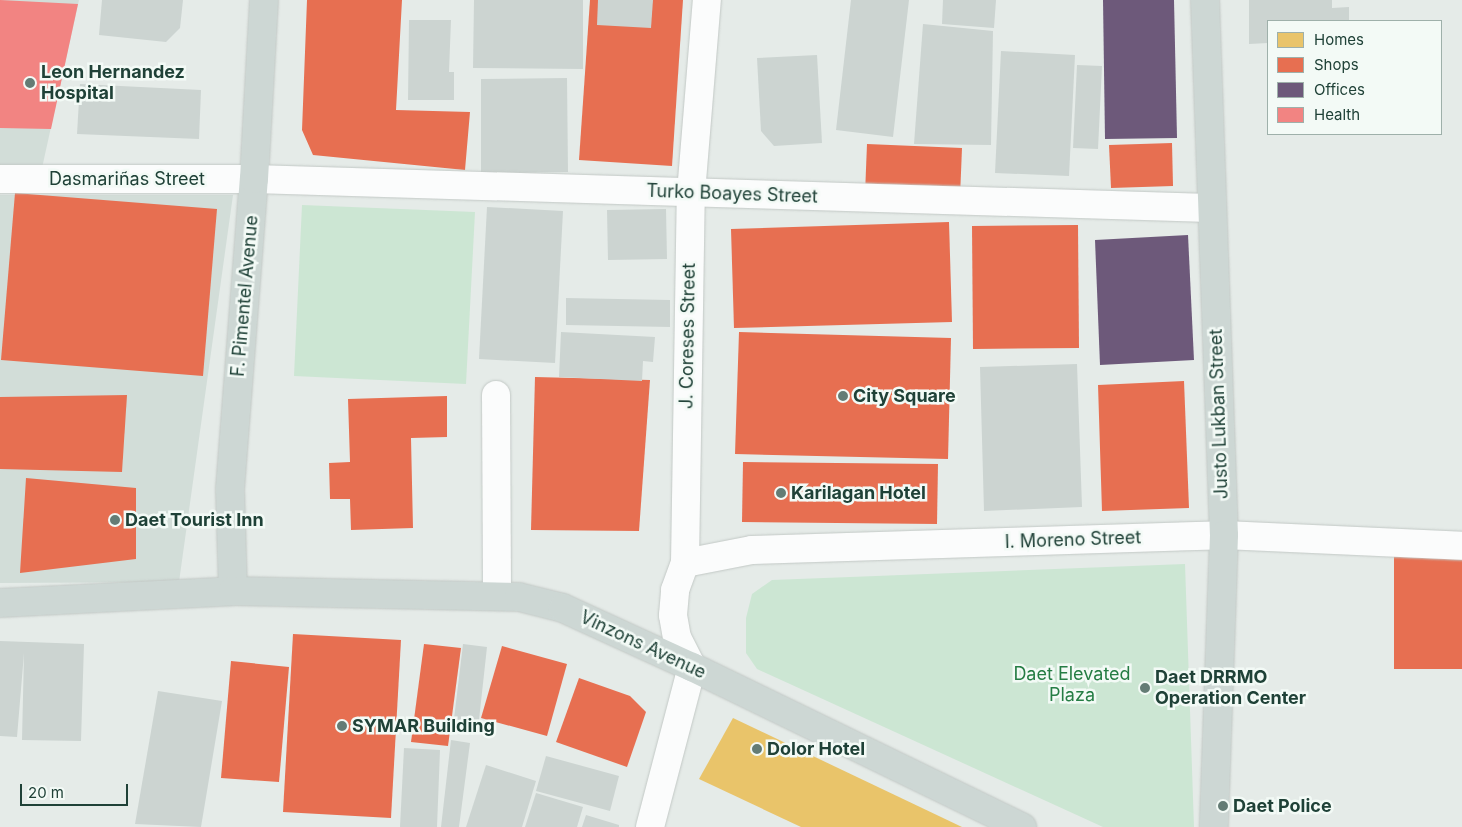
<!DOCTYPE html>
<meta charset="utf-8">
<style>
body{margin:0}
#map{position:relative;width:1462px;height:827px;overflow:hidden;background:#e5ebe8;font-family:Inter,sans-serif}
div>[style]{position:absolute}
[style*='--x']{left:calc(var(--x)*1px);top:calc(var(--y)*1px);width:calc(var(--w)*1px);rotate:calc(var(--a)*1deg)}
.built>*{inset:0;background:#d2ddd8}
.green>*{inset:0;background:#cce6d3}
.homes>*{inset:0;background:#e9c46a}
.shops>*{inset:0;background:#e76f51}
.offices>*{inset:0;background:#6d597a}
.health>*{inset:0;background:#f28482}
.building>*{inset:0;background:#ccd4d1}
.roads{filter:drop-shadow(0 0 1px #c2c8c5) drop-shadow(0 0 1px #c2c8c5)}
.minor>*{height:28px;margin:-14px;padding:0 14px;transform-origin:14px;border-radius:14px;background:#fbfcfc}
.major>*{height:28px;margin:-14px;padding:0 14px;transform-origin:14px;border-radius:14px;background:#cdd7d4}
.dots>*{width:14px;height:14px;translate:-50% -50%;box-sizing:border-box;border:2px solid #f3faf6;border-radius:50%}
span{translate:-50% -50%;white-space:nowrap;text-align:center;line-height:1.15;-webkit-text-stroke:5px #f3faf6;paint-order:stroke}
.poi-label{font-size:18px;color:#1f4137;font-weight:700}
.left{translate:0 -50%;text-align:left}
.street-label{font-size:18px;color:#1f4137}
.park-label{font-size:18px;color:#257d44}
.legend{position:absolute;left:1267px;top:20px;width:175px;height:115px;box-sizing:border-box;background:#f3faf6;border:1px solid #9eb0aa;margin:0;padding:6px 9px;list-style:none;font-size:15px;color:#1f4137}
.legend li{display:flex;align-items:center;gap:10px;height:25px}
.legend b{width:25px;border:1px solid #9eb0aa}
.scale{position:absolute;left:20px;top:784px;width:108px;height:22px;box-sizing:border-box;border:2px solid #1f4137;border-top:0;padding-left:6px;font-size:15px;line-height:18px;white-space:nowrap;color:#1f4137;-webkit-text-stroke:4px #f3faf6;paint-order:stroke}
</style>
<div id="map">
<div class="built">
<div style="clip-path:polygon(0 0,79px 0,42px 168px,0 166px)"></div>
<div style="clip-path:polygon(0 195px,233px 195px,179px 582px,0 583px)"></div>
</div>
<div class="green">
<div style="clip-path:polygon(302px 205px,475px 212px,466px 384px,294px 376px)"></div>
<div style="clip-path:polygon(1185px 564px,1194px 827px,1103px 827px,757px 669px,746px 653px,746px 618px,752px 594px,772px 580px)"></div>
</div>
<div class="homes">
<div style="clip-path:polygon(733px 718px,962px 827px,801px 827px,699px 779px)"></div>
</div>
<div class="shops">
<div style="clip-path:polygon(307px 0,402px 0,396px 110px,470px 112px,465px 170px,313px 155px,302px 130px)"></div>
<div style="clip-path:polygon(590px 0,683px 0,672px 166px,579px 160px)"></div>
<div style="clip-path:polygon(1172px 143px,1173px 186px,1111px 188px,1109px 145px)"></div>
<div style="clip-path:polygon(867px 144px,962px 148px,960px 197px,865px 194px)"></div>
<div style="clip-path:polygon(15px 193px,217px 209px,203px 376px,1px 360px)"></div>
<div style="clip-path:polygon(949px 222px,952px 322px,734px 328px,731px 229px)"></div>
<div style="clip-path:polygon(1078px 225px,1079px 348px,973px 349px,972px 226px)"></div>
<div style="clip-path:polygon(739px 332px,951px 338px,948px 459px,735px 454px)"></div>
<div style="clip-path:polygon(535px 377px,650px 380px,639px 531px,531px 530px)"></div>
<div style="clip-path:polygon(1184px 381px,1189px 508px,1102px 511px,1098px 385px)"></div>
<div style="clip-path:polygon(127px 395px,122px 472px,0 469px,0 397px)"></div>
<div style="clip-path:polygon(447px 396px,447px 437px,411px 438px,413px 528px,351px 530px,350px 499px,330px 499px,329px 463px,350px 462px,348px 399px)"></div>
<div style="clip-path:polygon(743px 462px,938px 464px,937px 524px,742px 522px)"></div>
<div style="clip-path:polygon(26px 478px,136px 488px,136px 559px,20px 573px)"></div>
<div style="clip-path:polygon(1394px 553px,1462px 553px,1462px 669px,1394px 669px)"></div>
<div style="clip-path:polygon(293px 634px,401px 640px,391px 818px,283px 812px)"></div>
<div style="clip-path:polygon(424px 644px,461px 648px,448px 746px,411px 742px)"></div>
<div style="clip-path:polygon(502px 646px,567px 664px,547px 736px,481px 718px)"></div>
<div style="clip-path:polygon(231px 661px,289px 667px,279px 782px,221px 778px)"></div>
<div style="clip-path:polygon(579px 678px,630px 696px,646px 712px,627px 767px,556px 742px)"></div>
</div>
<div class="offices">
<div style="clip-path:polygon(1103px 0,1174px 0,1177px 138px,1105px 139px)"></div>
<div style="clip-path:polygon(1188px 235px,1194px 360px,1100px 365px,1095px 240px)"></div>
</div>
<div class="health">
<div style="clip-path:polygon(0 0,78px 4px,51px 129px,0 128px)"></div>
</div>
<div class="building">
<div style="clip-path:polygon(102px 0,183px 0,180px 28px,166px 42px,99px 35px)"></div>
<div style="clip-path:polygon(474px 0,583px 0,583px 69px,473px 68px)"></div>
<div style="clip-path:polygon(598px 0,653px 0,651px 28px,597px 25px)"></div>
<div style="clip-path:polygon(851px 0,909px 0,893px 137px,836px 130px)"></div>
<div style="clip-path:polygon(943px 0,996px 0,994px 28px,942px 24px)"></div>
<div style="clip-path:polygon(1249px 0,1332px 0,1332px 8px,1349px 7px,1349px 21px,1268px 21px,1268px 43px,1249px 44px)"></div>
<div style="clip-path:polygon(409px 20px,451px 20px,449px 72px,454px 72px,454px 100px,408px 100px)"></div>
<div style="clip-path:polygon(923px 24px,993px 31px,991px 145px,914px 144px)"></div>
<div style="clip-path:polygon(1001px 51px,1075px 55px,1069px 176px,995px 173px)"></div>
<div style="clip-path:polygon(817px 55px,822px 143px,774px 146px,761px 131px,757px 58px)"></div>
<div style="clip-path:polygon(1077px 65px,1102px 66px,1098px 149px,1073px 148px)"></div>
<div style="clip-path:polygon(567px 78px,568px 172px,481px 173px,481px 79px)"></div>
<div style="clip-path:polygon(80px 84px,201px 90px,199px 139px,77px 134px)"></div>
<div style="clip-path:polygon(487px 207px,563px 211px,555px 363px,479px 359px)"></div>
<div style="clip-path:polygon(666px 209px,667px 259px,608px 260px,607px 210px)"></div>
<div style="clip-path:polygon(566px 298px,670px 300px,670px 327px,566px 325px)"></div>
<div style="clip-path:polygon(561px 332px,655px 337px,653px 362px,643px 361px,642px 381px,559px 377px)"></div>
<div style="clip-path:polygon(1077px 364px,1082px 507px,984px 511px,980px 367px)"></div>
<div style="clip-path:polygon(0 641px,84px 644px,81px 741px,22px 740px,24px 653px,17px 737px,0 736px)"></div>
<div style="clip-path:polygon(463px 644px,487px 647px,478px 729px,453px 727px)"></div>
<div style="clip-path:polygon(158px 691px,222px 701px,201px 827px,135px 824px)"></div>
<div style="clip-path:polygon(451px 740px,470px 743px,459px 827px,441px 827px)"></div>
<div style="clip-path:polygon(404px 748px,440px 750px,437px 827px,400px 827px)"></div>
<div style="clip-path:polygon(546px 756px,619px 776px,610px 811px,536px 791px)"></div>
<div style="clip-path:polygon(486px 765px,536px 781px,522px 827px,466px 827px)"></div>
<div style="clip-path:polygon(536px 793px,583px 807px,577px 827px,525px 827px)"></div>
<div style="clip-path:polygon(586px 815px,619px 825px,619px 827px,582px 827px)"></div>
</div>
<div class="roads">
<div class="minor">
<div style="--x:0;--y:179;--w:254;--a:0"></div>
<div style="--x:254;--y:179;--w:956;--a:1.74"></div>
<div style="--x:496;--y:395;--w:201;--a:89.7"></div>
<div style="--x:685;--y:563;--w:68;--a:-11"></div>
<div style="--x:752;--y:550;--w:472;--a:-1.8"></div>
<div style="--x:1224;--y:535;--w:238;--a:2.6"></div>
<div style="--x:650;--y:827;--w:165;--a:-75.3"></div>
<div style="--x:692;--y:667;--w:33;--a:-117"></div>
<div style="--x:677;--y:638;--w:23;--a:-100"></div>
<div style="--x:673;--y:615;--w:25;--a:-85"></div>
<div style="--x:675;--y:590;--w:29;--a:-70"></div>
<div style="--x:685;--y:563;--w:370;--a:-89.1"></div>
<div style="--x:691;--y:193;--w:194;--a:-85.3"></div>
</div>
<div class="major">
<div style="--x:1205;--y:0;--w:535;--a:87.97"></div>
<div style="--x:1224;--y:535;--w:292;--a:92"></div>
<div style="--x:233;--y:591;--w:102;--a:-91.7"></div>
<div style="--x:230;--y:489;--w:311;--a:-85.6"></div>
<div style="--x:254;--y:179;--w:179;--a:-86.8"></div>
<div style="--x:0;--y:603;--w:233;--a:-2.9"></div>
<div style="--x:233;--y:591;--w:286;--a:1.2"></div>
<div style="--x:519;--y:597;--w:45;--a:14"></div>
<div style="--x:563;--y:608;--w:142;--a:24.6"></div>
<div style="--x:692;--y:667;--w:367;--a:25.9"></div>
</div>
</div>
<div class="dots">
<div style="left:30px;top:83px;background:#647c75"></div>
<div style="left:843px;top:396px;background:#647c75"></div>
<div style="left:781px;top:493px;background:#647c75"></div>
<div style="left:115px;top:520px;background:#647c75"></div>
<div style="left:1145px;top:688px;background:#647c75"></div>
<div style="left:342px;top:726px;background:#647c75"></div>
<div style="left:757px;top:749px;background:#647c75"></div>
<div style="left:1223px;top:806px;background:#647c75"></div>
</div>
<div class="poi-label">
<span class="left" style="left:41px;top:83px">Leon Hernandez<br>Hospital</span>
<span class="left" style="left:853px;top:396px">City Square</span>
<span class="left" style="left:791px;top:493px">Karilagan Hotel</span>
<span class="left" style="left:125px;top:520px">Daet Tourist Inn</span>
<span class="left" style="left:1155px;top:688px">Daet DRRMO<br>Operation Center</span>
<span class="left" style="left:352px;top:726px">SYMAR Building</span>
<span class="left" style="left:767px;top:749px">Dolor Hotel</span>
<span class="left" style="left:1233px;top:806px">Daet Police</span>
</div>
<div class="street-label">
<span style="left:127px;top:179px">Dasmariñas Street</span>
<span style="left:732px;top:194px;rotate:2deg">Turko Boayes Street</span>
<span style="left:245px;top:296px;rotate:-85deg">F. Pimentel Avenue</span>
<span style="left:688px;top:336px;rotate:-89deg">J. Coreses Street</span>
<span style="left:1219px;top:414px;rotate:-92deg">Justo Lukban Street</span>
<span style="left:1073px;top:540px;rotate:-2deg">I. Moreno Street</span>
<span style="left:643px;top:645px;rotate:25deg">Vinzons Avenue</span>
</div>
<div class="park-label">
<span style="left:1072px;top:685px">Daet Elevated<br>Plaza</span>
</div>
<ul class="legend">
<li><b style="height:14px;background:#e9c46a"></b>Homes</li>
<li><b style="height:14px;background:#e76f51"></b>Shops</li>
<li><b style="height:14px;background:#6d597a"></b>Offices</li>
<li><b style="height:14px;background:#f28482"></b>Health</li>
</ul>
<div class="scale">20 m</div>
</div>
